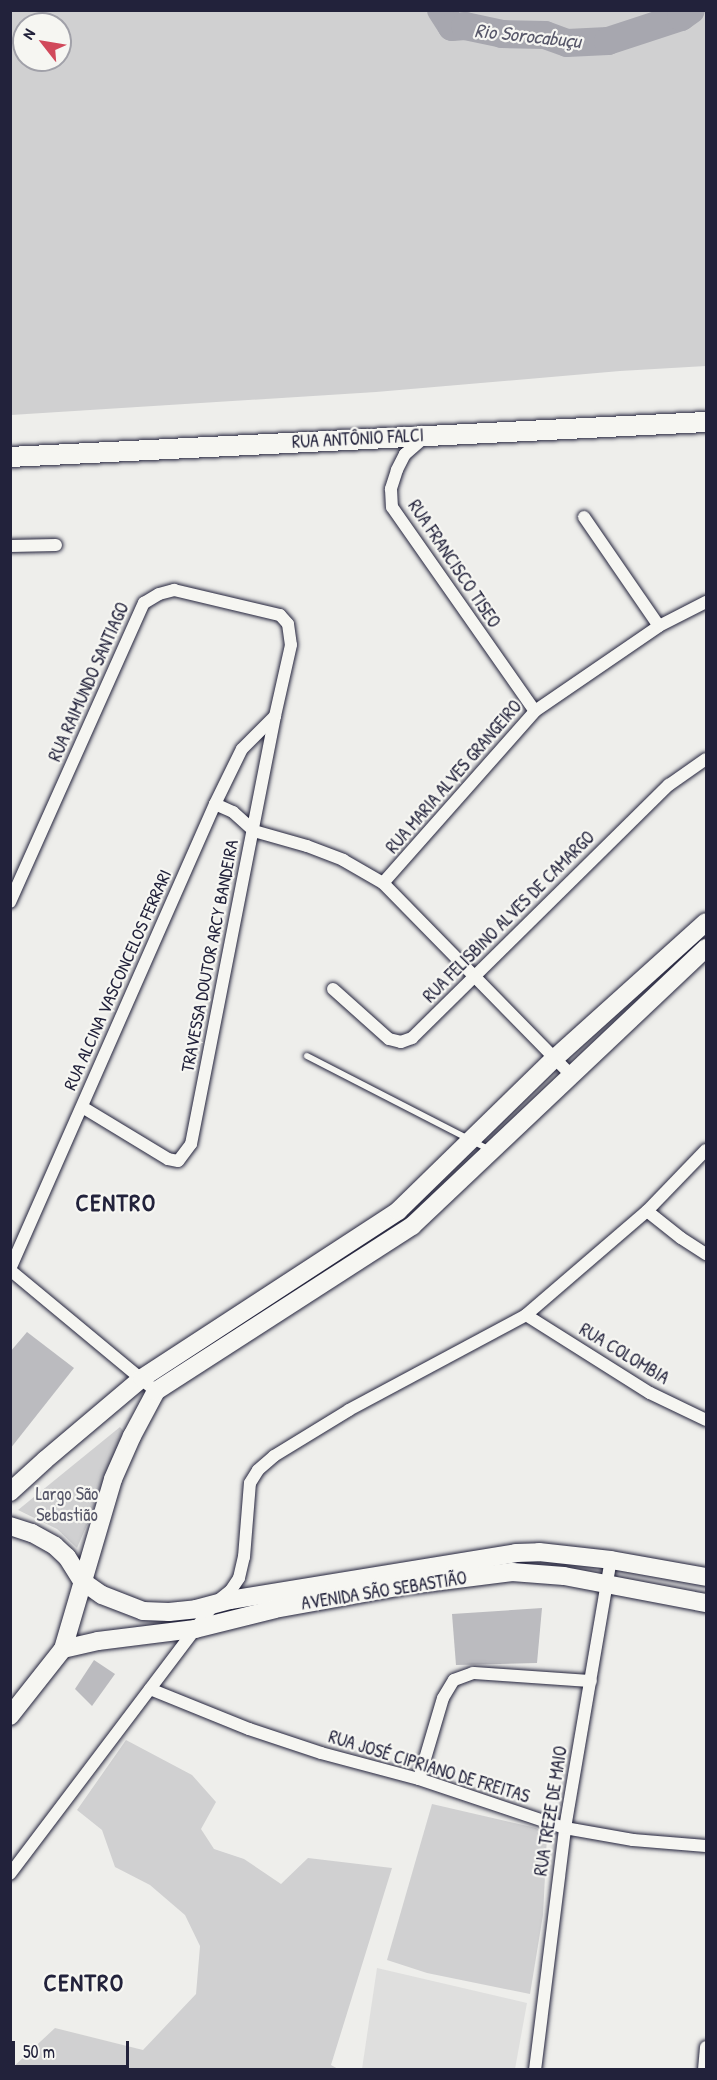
<!DOCTYPE html>
<meta charset="utf-8">
<style>
body{margin:0}
#map{position:relative;width:717px;height:2080px;overflow:hidden;background:#eeeeeb;font-family:"Patrick Hand",sans-serif}
div>[style]{position:absolute}
[style*='--x']{left:calc(var(--x)*1px);top:calc(var(--y)*1px);width:calc(var(--w)*1px);rotate:calc(var(--a)*1deg)}
.built>*{inset:0;background:#dfdfde}
.green>*{inset:0;background:#d0d0d1}
.river>*{height:28px;margin:-14px;padding:0 14px;transform-origin:14px;border-radius:14px;background:#a7a7af}
.building>*{inset:0;background:#bbbbbf}
.roads{filter:drop-shadow(0 0 2px #22223b) drop-shadow(0 0 2px #22223b)}
.service>*{height:6px;margin:-3px;padding:0 3px;transform-origin:3px;border-radius:3px;background:#f6f6f2}
.minor>*{height:12px;margin:-6px;padding:0 6px;transform-origin:6px;border-radius:6px;background:#f6f6f2}
.secondary>*{height:18px;margin:-9px;padding:0 9px;transform-origin:9px;border-radius:9px;background:#f6f6f2}
.primary>*{height:20px;margin:-10px;padding:0 10px;transform-origin:10px;border-radius:10px;background:#f6f6f2}
span{translate:-50% -50%;white-space:nowrap;text-align:center;line-height:1.15;-webkit-text-stroke:4.5px #f6f6f2;paint-order:stroke}
.street-label{font-size:18px;color:#22223b}
.park-label{font-size:18px;color:#565668}
.water-label{font-size:20px;color:#575769;font-style:italic}
.district-label{font-size:24px;color:#22223b;font-weight:700;letter-spacing:1.5px}
.frame{position:absolute;inset:0;border:12px solid #22223b;pointer-events:none}
.north{position:absolute;left:12px;top:12px;width:60px;height:60px;box-sizing:border-box;background:#f6f6f2;border:2px solid #a1a1a9;border-radius:50%;rotate:301deg;font-size:16px;font-weight:700;line-height:24px;text-align:center;color:#22223b}
.north::after{content:'';display:block;margin:auto;width:21px;height:27px;background:#d1495b;clip-path:polygon(50% 0,100% 100%,50% 72%,0 100%)}
.scale{position:absolute;left:12px;top:2041px;width:117px;height:27px;box-sizing:border-box;border:3px solid #22223b;border-top:0;padding-left:8px;font-size:18px;line-height:21px;white-space:nowrap;color:#22223b;-webkit-text-stroke:4px #f6f6f2;paint-order:stroke}
</style>
<div id="map">
<div class="built">
<div style="clip-path:polygon(377px 1968px,527px 2003px,515px 2069px,362px 2069px)"></div>
</div>
<div class="green">
<div style="clip-path:polygon(evenodd,11px 10px,706px 11px,706px 366px,620px 371px,376px 392px,11px 415px,11px 10px,24px 24px,60px 24px,60px 60px,24px 60px,24px 24px)"></div>
<div style="clip-path:polygon(120px 1427px,126px 1434px,77px 1548px,57px 1529px,18px 1510px)"></div>
<div style="clip-path:polygon(126px 1740px,192px 1775px,216px 1802px,201px 1829px,214px 1849px,244px 1859px,281px 1884px,308px 1858px,392px 1868px,331px 2065px,338px 2069px,11px 2069px,55px 2028px,143px 2050px,196px 1994px,200px 1946px,185px 1915px,150px 1885px,115px 1867px,102px 1830px,77px 1810px)"></div>
<div style="clip-path:polygon(432px 1804px,536px 1828px,547px 1836px,543px 1915px,530px 1994px,427px 1973px,387px 1960px)"></div>
</div>
<div class="river">
<div style="--x:441;--y:10;--w:20;--a:57"></div>
<div style="--x:452;--y:27;--w:13;--a:-4"></div>
<div style="--x:465;--y:26;--w:38;--a:12"></div>
<div style="--x:502;--y:34;--w:43;--a:1.3"></div>
<div style="--x:545;--y:35;--w:23;--a:20"></div>
<div style="--x:567;--y:43;--w:41;--a:-2.8"></div>
<div style="--x:608;--y:41;--w:77;--a:-18.2"></div>
<div style="--x:681;--y:17;--w:12;--a:-35"></div>
</div>
<div class="building">
<div style="clip-path:polygon(27px 1332px,74px 1368px,10px 1449px,10px 1352px)"></div>
<div style="clip-path:polygon(542px 1608px,537px 1663px,456px 1665px,452px 1614px)"></div>
<div style="clip-path:polygon(94px 1660px,115px 1674px,92px 1706px,75px 1689px)"></div>
</div>
<div class="roads">
<div class="service">
<div style="--x:307;--y:1056;--w:203;--a:27.2"></div>
</div>
<div class="minor">
<div style="--x:426;--y:436;--w:28;--a:139"></div>
<div style="--x:405;--y:454;--w:18;--a:117"></div>
<div style="--x:397;--y:470;--w:20;--a:108"></div>
<div style="--x:391;--y:489;--w:18;--a:87"></div>
<div style="--x:392;--y:507;--w:249;--a:55"></div>
<div style="--x:584;--y:517;--w:132;--a:55.5"></div>
<div style="--x:10;--y:546;--w:46;--a:-1.2"></div>
<div style="--x:215;--y:804;--w:20;--a:24"></div>
<div style="--x:233;--y:812;--w:28;--a:42"></div>
<div style="--x:254;--y:831;--w:55;--a:15.8"></div>
<div style="--x:307;--y:846;--w:39;--a:21"></div>
<div style="--x:343;--y:860;--w:46;--a:29.9"></div>
<div style="--x:383;--y:883;--w:270;--a:45.6"></div>
<div style="--x:383;--y:883;--w:230;--a:-48.5"></div>
<div style="--x:535;--y:711;--w:150;--a:-34.4"></div>
<div style="--x:659;--y:626;--w:53;--a:-27.1"></div>
<div style="--x:10;--y:902;--w:328;--a:-65.9"></div>
<div style="--x:144;--y:603;--w:17;--a:-31"></div>
<div style="--x:159;--y:594;--w:16;--a:-15"></div>
<div style="--x:174;--y:590;--w:109;--a:13.3"></div>
<div style="--x:280;--y:615;--w:12;--a:48"></div>
<div style="--x:288;--y:624;--w:21;--a:82"></div>
<div style="--x:291;--y:645;--w:73;--a:102.7"></div>
<div style="--x:275;--y:716;--w:436;--a:101.1"></div>
<div style="--x:191;--y:1144;--w:21;--a:127"></div>
<div style="--x:178;--y:1161;--w:10;--a:-169"></div>
<div style="--x:168;--y:1159;--w:100;--a:-148.8"></div>
<div style="--x:333;--y:989;--w:75;--a:41.8"></div>
<div style="--x:389;--y:1039;--w:12;--a:14"></div>
<div style="--x:401;--y:1042;--w:12;--a:-20"></div>
<div style="--x:412;--y:1038;--w:361;--a:-44.6"></div>
<div style="--x:669;--y:785;--w:45;--a:-35.1"></div>
<div style="--x:647;--y:1211;--w:43;--a:38.5"></div>
<div style="--x:681;--y:1238;--w:30;--a:33"></div>
<div style="--x:10;--y:1269;--w:508;--a:-66.21"></div>
<div style="--x:215;--y:804;--w:61;--a:-63.9"></div>
<div style="--x:242;--y:749;--w:47;--a:-45"></div>
<div style="--x:10;--y:1270;--w:190;--a:39.7"></div>
<div style="--x:526;--y:1315;--w:146;--a:32.2"></div>
<div style="--x:650;--y:1393;--w:62;--a:25.7"></div>
<div style="--x:150;--y:1689;--w:107;--a:22"></div>
<div style="--x:249;--y:1729;--w:76;--a:18.4"></div>
<div style="--x:321;--y:1753;--w:101;--a:14.9"></div>
<div style="--x:419;--y:1779;--w:154;--a:18.6"></div>
<div style="--x:565;--y:1828;--w:69;--a:10"></div>
<div style="--x:633;--y:1840;--w:73;--a:4.7"></div>
<div style="--x:419;--y:1779;--w:84;--a:-73.5"></div>
<div style="--x:443;--y:1698;--w:21;--a:-59"></div>
<div style="--x:454;--y:1680;--w:20;--a:-20"></div>
<div style="--x:473;--y:1673;--w:118;--a:3.9"></div>
<div style="--x:10;--y:1874;--w:338;--a:-52.9"></div>
<div style="--x:214;--y:1604;--w:22;--a:-39"></div>
<div style="--x:231;--y:1590;--w:14;--a:-56"></div>
<div style="--x:239;--y:1578;--w:22;--a:-77"></div>
<div style="--x:244;--y:1557;--w:74;--a:-85.4"></div>
<div style="--x:250;--y:1483;--w:15;--a:-58"></div>
<div style="--x:258;--y:1470;--w:21;--a:-41"></div>
<div style="--x:274;--y:1456;--w:88;--a:-31.5"></div>
<div style="--x:349;--y:1410;--w:201;--a:-28.2"></div>
<div style="--x:526;--y:1315;--w:160;--a:-40.7"></div>
<div style="--x:647;--y:1211;--w:85;--a:-46"></div>
<div style="--x:535;--y:2070;--w:244;--a:-82.9"></div>
<div style="--x:565;--y:1828;--w:272;--a:-80.3"></div>
<div style="--x:704;--y:2070;--w:23;--a:-85"></div>
</div>
<div class="secondary">
<div style="--x:10;--y:1492;--w:47;--a:-42.4"></div>
<div style="--x:45;--y:1460;--w:127;--a:-40.2"></div>
<div style="--x:142;--y:1378;--w:306;--a:-33.1"></div>
<div style="--x:398;--y:1211;--w:219;--a:-44.3"></div>
<div style="--x:555;--y:1058;--w:203;--a:-42"></div>
<div style="--x:10;--y:1526;--w:23;--a:18"></div>
<div style="--x:32;--y:1533;--w:26;--a:29"></div>
<div style="--x:55;--y:1546;--w:16;--a:43"></div>
<div style="--x:67;--y:1557;--w:28;--a:58"></div>
<div style="--x:82;--y:1581;--w:24;--a:35"></div>
<div style="--x:102;--y:1595;--w:44;--a:21.3"></div>
<div style="--x:143;--y:1611;--w:26;--a:2"></div>
<div style="--x:169;--y:1612;--w:27;--a:-6"></div>
<div style="--x:196;--y:1609;--w:35;--a:-15"></div>
<div style="--x:230;--y:1600;--w:290;--a:-9.3"></div>
<div style="--x:516;--y:1553;--w:23;--a:-2"></div>
<div style="--x:539;--y:1552;--w:72;--a:6.3"></div>
<div style="--x:611;--y:1560;--w:97;--a:10.1"></div>
<div style="--x:63;--y:1649;--w:36;--a:-13"></div>
<div style="--x:98;--y:1641;--w:98;--a:-7.1"></div>
<div style="--x:195;--y:1629;--w:82;--a:-14"></div>
<div style="--x:275;--y:1609;--w:136;--a:-10.2"></div>
<div style="--x:409;--y:1585;--w:104;--a:-7.2"></div>
<div style="--x:512;--y:1572;--w:52;--a:4.4"></div>
<div style="--x:564;--y:1576;--w:145;--a:10.8"></div>
<div style="--x:10;--y:1716;--w:85;--a:-51.7"></div>
<div style="--x:63;--y:1649;--w:177;--a:-73.6"></div>
<div style="--x:113;--y:1479;--w:47;--a:-66.2"></div>
<div style="--x:132;--y:1436;--w:51;--a:-61.9"></div>
<div style="--x:156;--y:1391;--w:305;--a:-32.8"></div>
<div style="--x:412;--y:1226;--w:405;--a:-43.4"></div>
</div>
<div class="primary">
<div style="--x:10;--y:457;--w:697;--a:-2.88"></div>
</div>
</div>
<div class="street-label">
<span style="left:358px;top:439px;rotate:-3deg">RUA ANTÔNIO FALCI</span>
<span style="left:454px;top:564px;rotate:56deg">RUA FRANCISCO TISEO</span>
<span style="left:89px;top:682px;rotate:-66deg">RUA RAIMUNDO SANTIAGO</span>
<span style="left:454px;top:777px;rotate:-49deg">RUA MARIA ALVES GRANGEIRO</span>
<span style="left:509px;top:917px;rotate:-45deg">RUA FELISBINO ALVES DE CAMARGO</span>
<span style="left:210px;top:956px;rotate:-79deg">TRAVESSA DOUTOR ARCY BANDEIRA</span>
<span style="left:118px;top:980px;rotate:-66deg">RUA ALCINA VASCONCELOS FERRARI</span>
<span style="left:624px;top:1354px;rotate:31deg">RUA COLOMBIA</span>
<span style="left:384px;top:1591px;rotate:-9deg">AVENIDA SÃO SEBASTIÃO</span>
<span style="left:429px;top:1767px;rotate:17deg">RUA JOSÉ CIPRIANO DE FREITAS</span>
<span style="left:551px;top:1811px;rotate:-81deg">RUA TREZE DE MAIO</span>
</div>
<div class="park-label">
<span style="left:67px;top:1505px">Largo São<br>Sebastião</span>
</div>
<div class="water-label">
<span style="left:528px;top:35px;rotate:6deg">Rio Sorocabuçu</span>
</div>
<div class="district-label">
<span style="left:116px;top:1203px">CENTRO</span>
<span style="left:84px;top:1983px">CENTRO</span>
</div>
<div class="frame"></div>
<div class="north">N</div>
<div class="scale">50 m</div>
</div>
